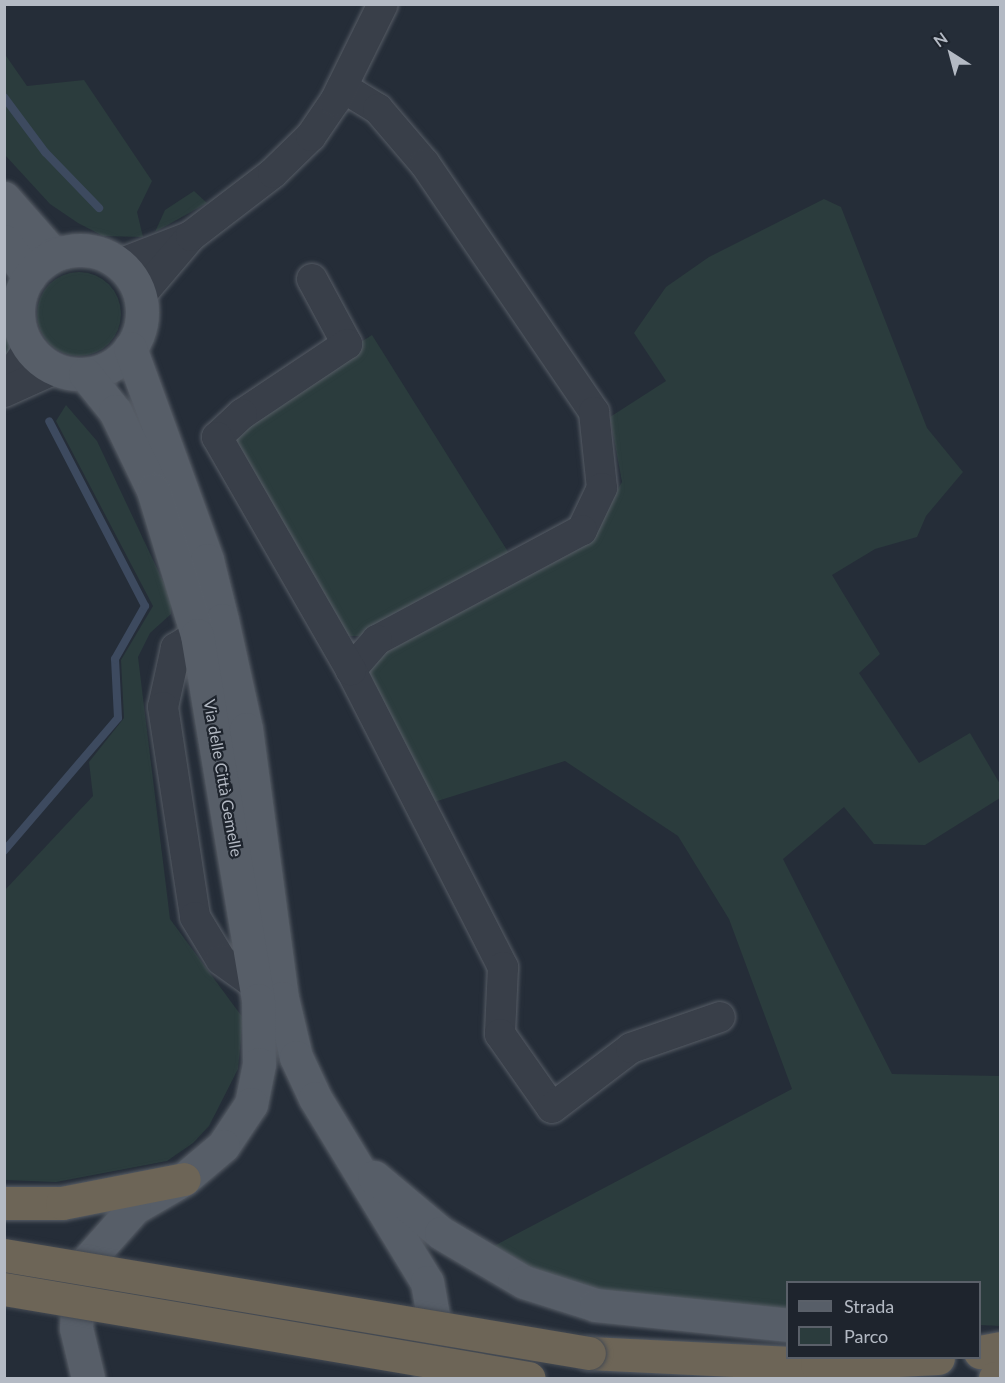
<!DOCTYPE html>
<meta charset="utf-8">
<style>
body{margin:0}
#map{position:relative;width:1005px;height:1383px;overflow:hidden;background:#252d38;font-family:Lato,sans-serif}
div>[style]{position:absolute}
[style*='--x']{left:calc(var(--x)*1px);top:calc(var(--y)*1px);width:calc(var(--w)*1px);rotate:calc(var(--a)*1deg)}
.green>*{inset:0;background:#2b3c3d}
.round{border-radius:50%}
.stream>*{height:8px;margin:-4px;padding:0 4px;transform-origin:4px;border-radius:4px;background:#3d4a5f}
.roads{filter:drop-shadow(0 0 2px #575d66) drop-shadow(0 0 2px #575d66)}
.minor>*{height:30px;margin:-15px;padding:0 15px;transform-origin:15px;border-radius:15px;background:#393f49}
.major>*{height:33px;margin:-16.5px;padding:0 16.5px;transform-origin:16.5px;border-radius:16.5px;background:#575e68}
.major>.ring{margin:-16.5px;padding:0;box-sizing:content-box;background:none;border:33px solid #575e68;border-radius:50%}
.highway>*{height:33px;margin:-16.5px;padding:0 16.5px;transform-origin:16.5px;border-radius:16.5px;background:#6d6557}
.bridges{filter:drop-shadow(0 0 2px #444a53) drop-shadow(0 0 2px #444a53)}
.highway-bridge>*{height:33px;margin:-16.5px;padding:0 16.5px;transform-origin:16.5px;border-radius:16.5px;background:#6d6557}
span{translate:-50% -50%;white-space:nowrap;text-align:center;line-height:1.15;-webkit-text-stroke:4.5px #1e242d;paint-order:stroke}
.street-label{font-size:16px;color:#b4bac4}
.frame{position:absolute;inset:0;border:6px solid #b4bac4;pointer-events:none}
.legend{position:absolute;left:786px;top:1281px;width:195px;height:78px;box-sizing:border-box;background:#1e242d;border:2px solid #5a6069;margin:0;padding:8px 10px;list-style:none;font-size:18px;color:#b4bac4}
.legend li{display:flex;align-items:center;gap:12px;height:30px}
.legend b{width:30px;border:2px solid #5a6069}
.north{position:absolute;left:921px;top:24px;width:60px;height:60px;-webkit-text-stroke:4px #1e242d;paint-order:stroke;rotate:324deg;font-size:16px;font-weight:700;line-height:24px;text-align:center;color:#b4bac4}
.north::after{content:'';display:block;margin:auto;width:21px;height:27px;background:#b4bac4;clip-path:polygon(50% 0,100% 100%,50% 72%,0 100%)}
</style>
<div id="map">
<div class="green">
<div style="clip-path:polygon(4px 53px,27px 86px,84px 80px,152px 181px,137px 212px,143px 237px,103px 236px,78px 223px,50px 204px,5px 155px)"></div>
<div style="clip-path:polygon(194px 191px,207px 203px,155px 232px,165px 210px)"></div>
<div style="clip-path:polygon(824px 199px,841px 207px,927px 428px,963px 472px,926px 516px,917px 537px,875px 549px,832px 575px,880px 654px,859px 673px,919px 763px,970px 733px,1000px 784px,1000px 798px,925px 845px,874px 844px,844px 807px,783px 859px,892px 1074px,1000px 1076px,1000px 1326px,980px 1325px,980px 1282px,788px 1282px,787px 1315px,595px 1290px,534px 1273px,494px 1246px,792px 1089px,729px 919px,678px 836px,565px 761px,431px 803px,364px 681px,366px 662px,592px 536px,622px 482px,610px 417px,666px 381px,634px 333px,666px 287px,709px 257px)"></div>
<div class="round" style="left:37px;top:272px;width:84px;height:84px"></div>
<div style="clip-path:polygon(5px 297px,15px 329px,5px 368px)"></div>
<div style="clip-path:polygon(372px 335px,510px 555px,361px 636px,346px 636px,226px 443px,231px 425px)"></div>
<div style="clip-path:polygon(66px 405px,97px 441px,171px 598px,171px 614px,150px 633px,138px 657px,170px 919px,243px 1018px,238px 1069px,209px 1126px,193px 1143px,167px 1161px,56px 1182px,5px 1180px,5px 890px,93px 796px,89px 762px,124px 718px,121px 660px,153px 606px,56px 421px)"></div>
</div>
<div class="stream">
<div style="--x:4;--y:97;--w:69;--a:53.3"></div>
<div style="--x:45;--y:152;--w:78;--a:46"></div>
<div style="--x:4;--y:851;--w:175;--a:-49.4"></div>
<div style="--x:118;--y:718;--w:59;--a:-92.9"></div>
<div style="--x:115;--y:659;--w:61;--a:-60.5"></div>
<div style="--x:145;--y:606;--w:208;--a:-117.4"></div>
</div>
<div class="roads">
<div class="minor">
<div style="--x:342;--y:87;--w:42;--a:31.4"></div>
<div style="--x:378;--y:109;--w:72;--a:49.5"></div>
<div style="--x:425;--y:164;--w:300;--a:55.7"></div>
<div style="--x:594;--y:412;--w:76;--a:84"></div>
<div style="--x:602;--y:488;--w:47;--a:115.5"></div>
<div style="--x:582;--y:530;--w:233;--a:151.8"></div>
<div style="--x:377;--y:640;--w:40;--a:131"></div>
<div style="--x:351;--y:670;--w:334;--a:62.9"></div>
<div style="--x:503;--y:967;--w:67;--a:92.6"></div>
<div style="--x:500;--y:1034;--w:90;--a:54.9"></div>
<div style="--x:552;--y:1108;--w:99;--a:-37.2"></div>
<div style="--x:631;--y:1048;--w:94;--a:-19.2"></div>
<div style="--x:119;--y:264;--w:75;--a:-21.1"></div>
<div style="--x:312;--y:279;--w:74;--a:61.7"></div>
<div style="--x:347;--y:344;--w:126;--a:146.3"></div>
<div style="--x:242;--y:414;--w:34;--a:137"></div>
<div style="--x:217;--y:437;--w:269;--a:60.1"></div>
<div style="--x:140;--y:296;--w:79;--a:-49.6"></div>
<div style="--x:191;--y:236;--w:103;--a:-37.5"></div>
<div style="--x:273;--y:173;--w:53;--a:-44.2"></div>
<div style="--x:311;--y:136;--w:42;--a:-55.6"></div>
<div style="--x:335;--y:101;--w:108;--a:-63.7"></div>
<div style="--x:4;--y:384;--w:44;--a:-55.2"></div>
<div style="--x:4;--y:392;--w:56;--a:-24.3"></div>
<div style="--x:197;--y:635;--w:25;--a:148"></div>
<div style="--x:176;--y:648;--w:60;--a:102.4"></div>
<div style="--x:163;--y:707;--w:212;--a:81.3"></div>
<div style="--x:195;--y:917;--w:50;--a:58.8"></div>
<div style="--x:221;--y:960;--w:43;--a:35.5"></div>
</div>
<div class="major">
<div style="--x:4;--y:198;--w:74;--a:48.8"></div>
<div style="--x:53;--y:254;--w:11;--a:-10"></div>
<div style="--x:4;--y:241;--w:44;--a:55.2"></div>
<div class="ring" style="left:18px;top:250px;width:91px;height:91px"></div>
<div style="--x:130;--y:348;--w:226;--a:70"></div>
<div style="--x:207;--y:560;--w:62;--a:76"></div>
<div style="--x:222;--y:620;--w:112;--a:77.6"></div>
<div style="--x:246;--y:729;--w:271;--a:82.4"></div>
<div style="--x:282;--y:998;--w:61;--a:76.7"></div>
<div style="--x:296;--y:1057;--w:45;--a:65.1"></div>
<div style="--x:315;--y:1098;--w:215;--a:58.7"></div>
<div style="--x:427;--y:1282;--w:57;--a:79.9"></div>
<div style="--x:437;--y:1338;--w:41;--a:99.9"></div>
<div style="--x:85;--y:374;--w:48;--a:51"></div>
<div style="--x:115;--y:411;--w:88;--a:64.3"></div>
<div style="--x:153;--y:490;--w:152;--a:73.1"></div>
<div style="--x:197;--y:635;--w:370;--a:80.5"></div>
<div style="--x:258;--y:1000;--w:64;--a:89.1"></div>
<div style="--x:259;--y:1064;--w:41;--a:101.3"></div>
<div style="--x:251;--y:1104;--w:50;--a:123.7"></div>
<div style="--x:223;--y:1146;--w:51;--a:139.8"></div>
<div style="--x:184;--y:1179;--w:58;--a:149.9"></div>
<div style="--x:134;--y:1208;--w:69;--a:131.5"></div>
<div style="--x:88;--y:1260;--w:21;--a:115"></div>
<div style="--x:79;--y:1279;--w:49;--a:93.5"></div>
<div style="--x:76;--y:1328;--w:51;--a:76.5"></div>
<div style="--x:374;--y:1177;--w:87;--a:39.9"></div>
<div style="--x:441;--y:1233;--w:96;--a:30.6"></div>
<div style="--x:524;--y:1282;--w:76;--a:17.7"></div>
<div style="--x:596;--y:1305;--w:193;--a:5.9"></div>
</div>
<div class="highway">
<div style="--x:4;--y:1203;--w:58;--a:0"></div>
<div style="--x:62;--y:1203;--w:124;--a:-11.1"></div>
<div style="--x:980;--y:1352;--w:20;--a:-11"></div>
<div style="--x:589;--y:1353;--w:228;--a:2.8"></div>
<div style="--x:817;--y:1364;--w:121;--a:-2.8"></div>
<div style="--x:995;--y:1378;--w:5;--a:0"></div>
</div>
</div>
<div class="bridges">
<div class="highway-bridge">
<div style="--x:4;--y:1255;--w:593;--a:9.51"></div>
<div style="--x:4;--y:1289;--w:532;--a:9.62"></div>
</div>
</div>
<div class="street-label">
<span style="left:223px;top:778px;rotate:80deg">Via delle Città Gemelle</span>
</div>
<div class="frame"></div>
<ul class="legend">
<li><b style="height:8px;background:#575e68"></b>Strada</li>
<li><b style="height:16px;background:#2b3c3d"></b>Parco</li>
</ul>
<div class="north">N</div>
</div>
